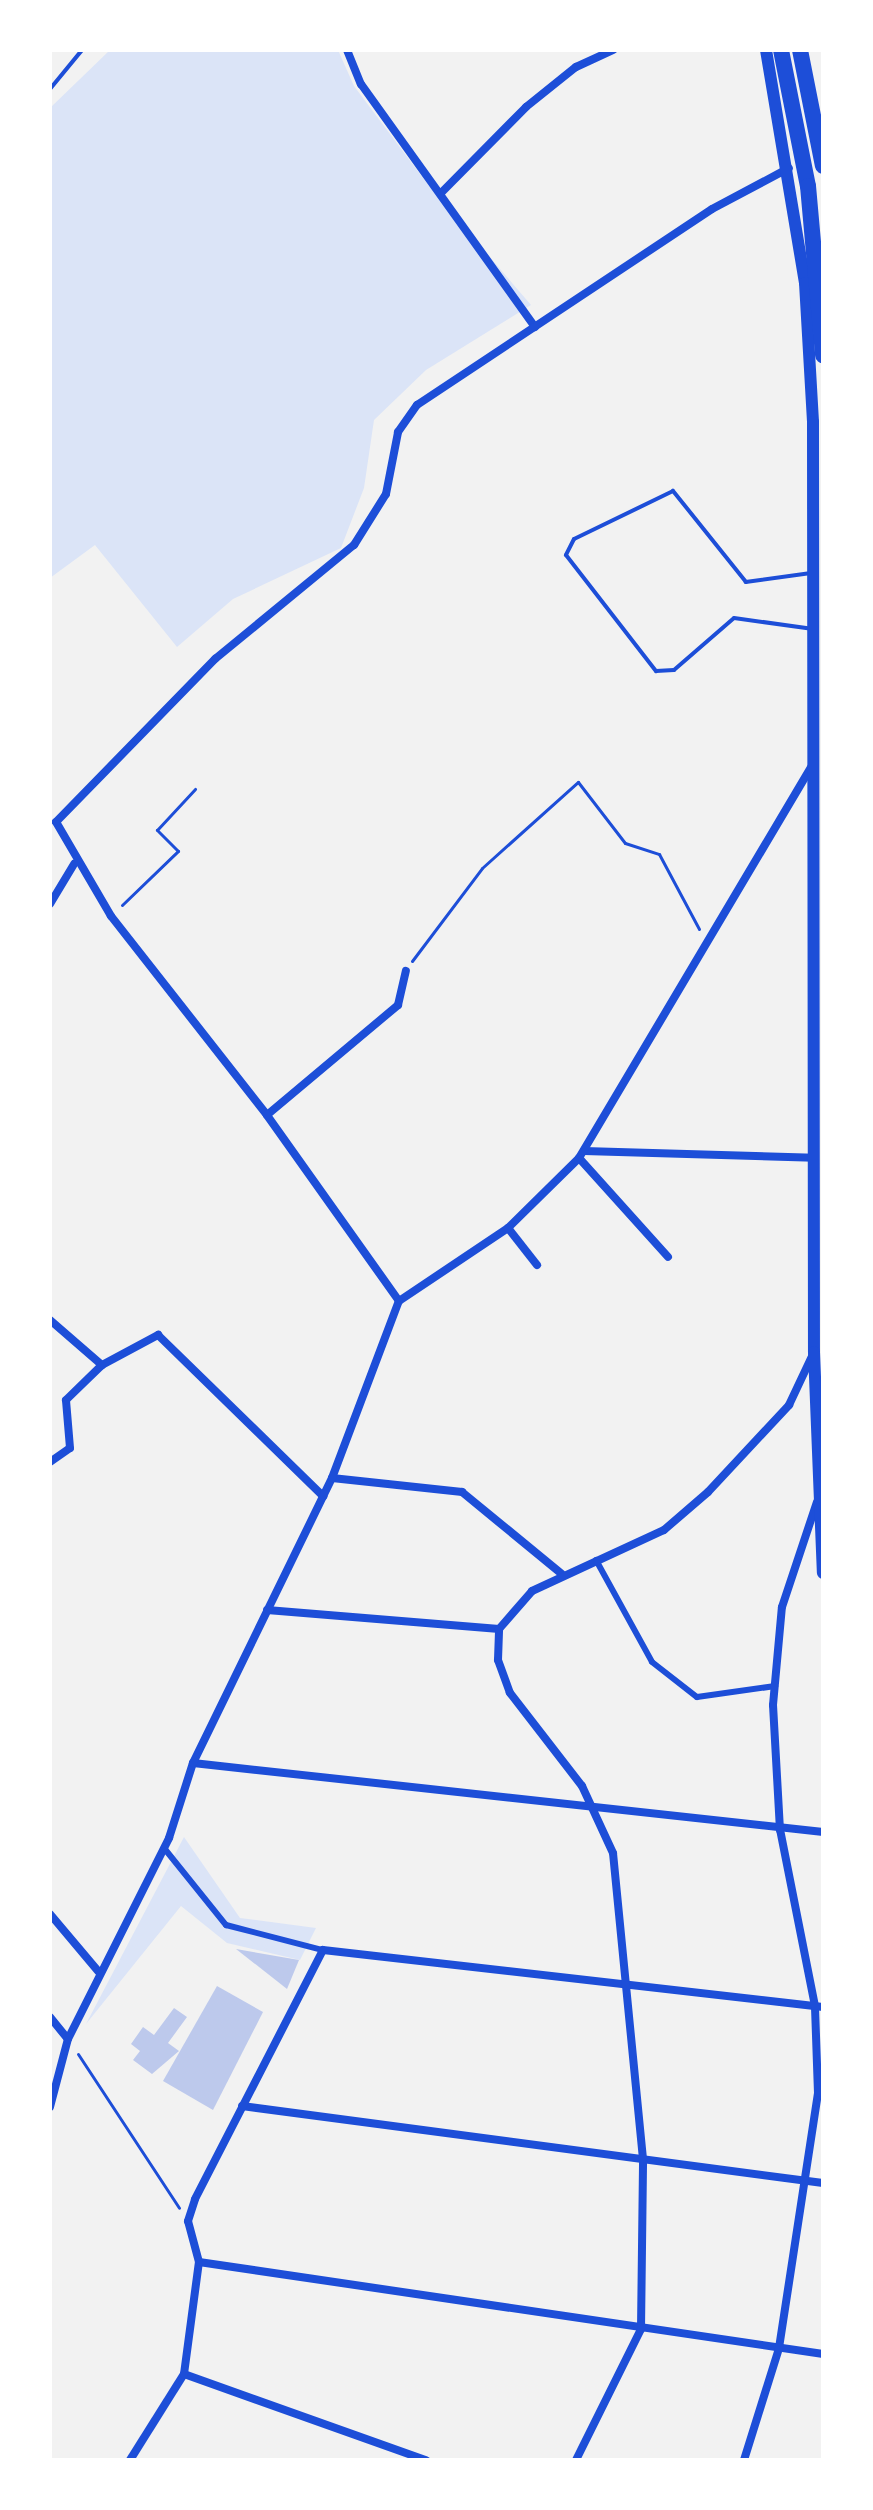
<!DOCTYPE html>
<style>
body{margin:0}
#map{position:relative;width:873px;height:2510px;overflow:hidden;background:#f2f2f2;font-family:"Roboto Condensed",sans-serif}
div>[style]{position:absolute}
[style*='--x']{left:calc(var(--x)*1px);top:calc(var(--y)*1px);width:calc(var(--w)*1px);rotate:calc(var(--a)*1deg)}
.green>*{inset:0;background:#dbe4f7}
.building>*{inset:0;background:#bdc9ec}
.path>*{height:3px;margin:-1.5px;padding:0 1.5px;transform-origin:1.5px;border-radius:1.5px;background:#1d4ed8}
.service>*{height:4px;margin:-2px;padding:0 2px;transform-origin:2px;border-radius:2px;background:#1d4ed8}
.pedestrian>*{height:6px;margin:-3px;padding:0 3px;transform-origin:3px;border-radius:3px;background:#1d4ed8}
.minor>*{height:8px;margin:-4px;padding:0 4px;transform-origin:4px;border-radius:4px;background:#1d4ed8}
.secondary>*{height:12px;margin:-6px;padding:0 6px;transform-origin:6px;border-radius:6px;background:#1d4ed8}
.motorway>*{height:16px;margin:-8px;padding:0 8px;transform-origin:8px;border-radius:8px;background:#1d4ed8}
span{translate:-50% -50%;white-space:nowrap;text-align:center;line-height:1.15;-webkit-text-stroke:6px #fff;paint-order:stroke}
.frame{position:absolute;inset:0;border:52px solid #fff;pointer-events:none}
</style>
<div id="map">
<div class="green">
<div style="clip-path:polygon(110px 50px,338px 50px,354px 86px,429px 186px,531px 305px,426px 370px,374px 420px,364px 488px,341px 548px,233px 599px,177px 647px,95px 545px,50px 578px,50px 108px)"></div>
<div style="clip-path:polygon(184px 1837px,240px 1918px,316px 1928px,300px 1960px,227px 1943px,181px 1906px,86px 2024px)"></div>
</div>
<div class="building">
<div style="clip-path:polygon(236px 1949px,299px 1960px,287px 1989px)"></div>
<div style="clip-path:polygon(217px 1986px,263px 2012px,213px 2110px,163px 2081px)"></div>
<div style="clip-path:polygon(174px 2008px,187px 2017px,168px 2043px,179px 2051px,152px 2074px,133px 2060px,140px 2051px,131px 2044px,143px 2027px,154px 2035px)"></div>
</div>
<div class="path">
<div style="--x:122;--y:905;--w:78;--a:-44"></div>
<div style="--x:178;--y:851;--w:30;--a:-135"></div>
<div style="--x:157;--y:830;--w:56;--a:-47.2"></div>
<div style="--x:412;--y:961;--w:116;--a:-53"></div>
<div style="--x:482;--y:868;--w:129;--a:-41.9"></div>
<div style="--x:578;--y:782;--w:77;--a:52.4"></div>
<div style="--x:625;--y:843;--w:36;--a:18"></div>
<div style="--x:659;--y:854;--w:85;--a:61.9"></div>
<div style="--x:78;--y:2054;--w:184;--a:56.7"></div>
</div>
<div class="service">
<div style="--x:50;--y:89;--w:50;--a:-50.6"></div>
<div style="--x:811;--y:573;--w:66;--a:172.1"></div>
<div style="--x:746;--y:582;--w:117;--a:-128.7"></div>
<div style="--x:673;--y:491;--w:110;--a:154.1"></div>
<div style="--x:574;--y:539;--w:18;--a:117"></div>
<div style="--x:566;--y:555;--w:147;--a:52.2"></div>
<div style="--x:656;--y:671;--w:18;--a:-3"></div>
<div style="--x:674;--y:670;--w:79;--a:-40.9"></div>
<div style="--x:734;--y:618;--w:80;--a:7.9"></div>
</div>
<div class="pedestrian">
<div style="--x:596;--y:1560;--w:116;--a:61.2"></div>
<div style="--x:652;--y:1662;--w:57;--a:37.9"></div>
<div style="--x:697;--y:1697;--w:79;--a:-8"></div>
<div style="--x:164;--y:1848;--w:99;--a:51.2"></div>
<div style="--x:226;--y:1925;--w:100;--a:14.5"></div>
</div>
<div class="minor">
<div style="--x:347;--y:50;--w:37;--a:68"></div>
<div style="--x:361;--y:84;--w:299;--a:54.4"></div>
<div style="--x:441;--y:193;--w:121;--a:-45.3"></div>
<div style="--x:526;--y:107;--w:64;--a:-38.7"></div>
<div style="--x:576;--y:67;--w:41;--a:-24.7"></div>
<div style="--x:50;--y:904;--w:47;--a:-59"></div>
<div style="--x:267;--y:1115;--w:171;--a:-40"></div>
<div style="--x:398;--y:1005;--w:35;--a:-77"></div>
<div style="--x:584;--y:1151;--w:230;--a:1.7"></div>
<div style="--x:579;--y:1158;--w:133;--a:48"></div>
<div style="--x:508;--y:1228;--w:47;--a:51.9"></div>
<div style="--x:399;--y:1301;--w:228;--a:-125.4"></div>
<div style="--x:267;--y:1115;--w:253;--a:-128.1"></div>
<div style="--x:111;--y:916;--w:109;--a:-120.3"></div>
<div style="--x:56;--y:822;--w:228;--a:-45.7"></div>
<div style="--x:215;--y:659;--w:180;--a:-39.4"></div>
<div style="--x:354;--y:545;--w:60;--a:-57.9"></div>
<div style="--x:386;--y:494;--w:63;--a:-79"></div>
<div style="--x:398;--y:432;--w:33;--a:-55"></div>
<div style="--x:417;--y:405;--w:354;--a:-33.6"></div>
<div style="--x:712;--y:209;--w:87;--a:-28"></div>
<div style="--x:399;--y:1301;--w:131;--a:-33.8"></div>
<div style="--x:508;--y:1228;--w:100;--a:-44.6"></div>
<div style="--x:579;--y:1158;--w:456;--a:-59.3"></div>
<div style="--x:50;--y:1320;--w:69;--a:40.9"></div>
<div style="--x:50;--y:1462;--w:24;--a:-35"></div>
<div style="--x:70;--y:1448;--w:48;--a:-94.8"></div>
<div style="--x:66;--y:1400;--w:50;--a:-44.2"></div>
<div style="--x:102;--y:1365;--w:64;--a:-28.2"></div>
<div style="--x:158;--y:1335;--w:231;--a:44.3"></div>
<div style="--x:332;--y:1478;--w:131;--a:6.1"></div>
<div style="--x:462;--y:1492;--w:129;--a:39.4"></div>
<div style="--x:267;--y:1610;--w:233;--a:4.7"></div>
<div style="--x:193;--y:1763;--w:634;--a:6.25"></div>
<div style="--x:50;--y:1914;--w:75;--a:49.9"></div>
<div style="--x:50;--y:2017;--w:28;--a:51"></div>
<div style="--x:242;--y:2106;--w:586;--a:7.55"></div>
<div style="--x:50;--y:2107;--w:70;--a:-75.2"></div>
<div style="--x:68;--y:2039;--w:225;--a:-63.3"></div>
<div style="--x:169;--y:1838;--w:79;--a:-72.3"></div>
<div style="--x:193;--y:1763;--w:317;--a:-64"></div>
<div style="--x:332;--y:1478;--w:189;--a:-69.3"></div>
<div style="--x:199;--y:2262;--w:631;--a:8.39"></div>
<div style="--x:184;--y:2374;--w:257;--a:19.6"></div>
<div style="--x:130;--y:2460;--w:102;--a:-57.9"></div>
<div style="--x:184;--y:2374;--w:113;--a:-82.4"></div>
<div style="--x:199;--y:2262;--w:42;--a:-105"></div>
<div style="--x:188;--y:2221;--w:23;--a:-72"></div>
<div style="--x:195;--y:2199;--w:280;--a:-62.8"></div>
<div style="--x:323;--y:1950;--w:503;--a:6.5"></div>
<div style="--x:576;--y:2460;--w:146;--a:-63.6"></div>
<div style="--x:641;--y:2329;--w:170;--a:-89.3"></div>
<div style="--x:643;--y:2159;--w:307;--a:-95.6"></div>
<div style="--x:613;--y:1853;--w:74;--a:-114.8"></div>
<div style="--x:582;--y:1786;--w:118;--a:-127.7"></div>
<div style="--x:510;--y:1693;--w:35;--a:-110"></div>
<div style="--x:498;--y:1660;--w:31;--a:-88"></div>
<div style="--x:499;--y:1629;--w:50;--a:-49"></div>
<div style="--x:532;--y:1591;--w:145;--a:-24.8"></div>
<div style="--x:664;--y:1530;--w:58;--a:-40.8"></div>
<div style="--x:708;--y:1492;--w:119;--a:-47"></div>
<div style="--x:789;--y:1405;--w:56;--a:-64.8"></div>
<div style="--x:744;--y:2460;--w:117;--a:-72.6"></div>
<div style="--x:779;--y:2348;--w:258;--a:-81.3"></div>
<div style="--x:818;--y:2093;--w:87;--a:-92"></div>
<div style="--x:815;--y:2006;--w:179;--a:-101.2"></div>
<div style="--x:780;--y:1830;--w:125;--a:-93.2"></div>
<div style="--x:773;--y:1705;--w:98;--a:-84.8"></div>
<div style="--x:782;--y:1607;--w:111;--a:-71.6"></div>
</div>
<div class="secondary">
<div style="--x:766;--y:50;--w:236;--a:80.5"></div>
<div style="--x:805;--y:283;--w:139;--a:86.7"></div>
<div style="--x:813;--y:422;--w:930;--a:89.94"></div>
<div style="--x:814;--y:1352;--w:221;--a:87.7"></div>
</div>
<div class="motorway">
<div style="--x:781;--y:50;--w:139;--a:78.8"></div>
<div style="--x:808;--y:186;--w:170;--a:84.9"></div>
<div style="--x:800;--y:50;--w:118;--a:78.8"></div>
</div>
<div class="frame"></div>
</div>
